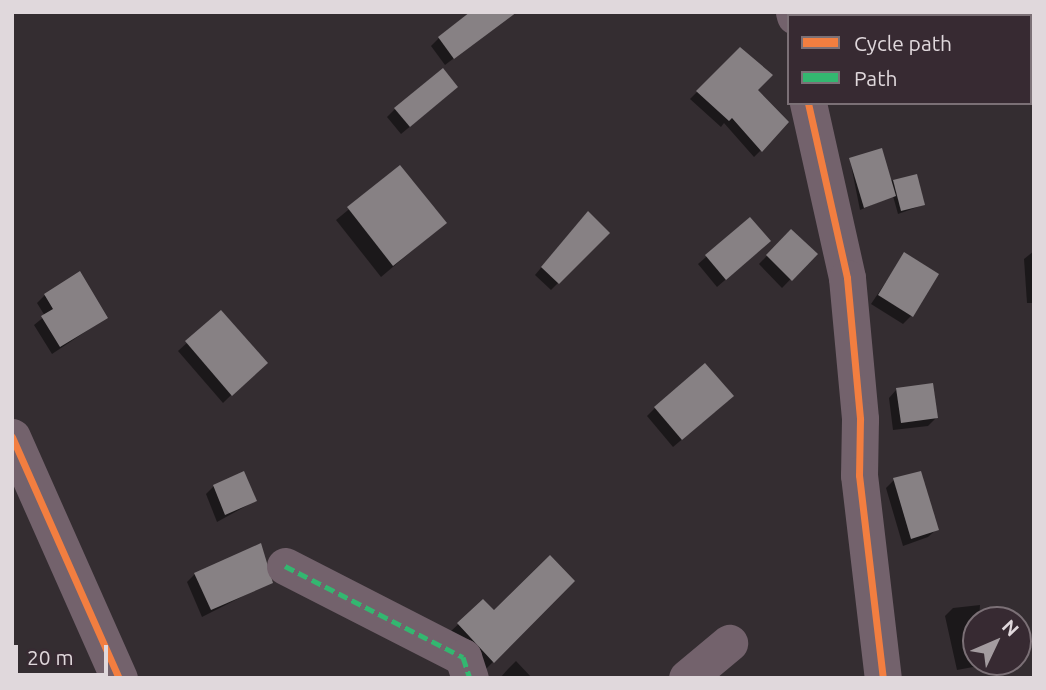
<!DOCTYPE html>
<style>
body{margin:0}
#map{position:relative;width:1046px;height:690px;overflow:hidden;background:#342d31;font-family:Ubuntu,sans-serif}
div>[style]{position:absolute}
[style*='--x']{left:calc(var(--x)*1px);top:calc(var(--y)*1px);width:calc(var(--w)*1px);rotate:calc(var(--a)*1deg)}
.shadow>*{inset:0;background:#0007}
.building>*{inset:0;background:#878184}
.minor>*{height:37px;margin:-18.5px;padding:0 18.5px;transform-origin:18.5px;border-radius:18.5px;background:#73626c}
.quiet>*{height:5px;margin-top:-2.5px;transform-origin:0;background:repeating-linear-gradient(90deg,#33b770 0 10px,transparent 0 15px)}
.cycleway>*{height:7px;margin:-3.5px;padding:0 3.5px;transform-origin:3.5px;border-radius:3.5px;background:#f27e40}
span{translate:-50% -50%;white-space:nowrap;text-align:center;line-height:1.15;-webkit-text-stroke:7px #372a32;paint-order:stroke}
.frame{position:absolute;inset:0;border:14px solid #e0d8dc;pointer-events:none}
.legend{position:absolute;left:787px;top:14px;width:245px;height:91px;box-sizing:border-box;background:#372a32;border:2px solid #7b7076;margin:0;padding:9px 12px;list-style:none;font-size:21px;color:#e0d8dc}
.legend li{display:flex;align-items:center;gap:14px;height:35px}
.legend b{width:35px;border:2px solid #7b7076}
.north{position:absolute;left:962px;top:606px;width:70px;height:70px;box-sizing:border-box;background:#372a32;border:2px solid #7b7076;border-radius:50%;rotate:46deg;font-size:19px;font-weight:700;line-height:28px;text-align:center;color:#e0d8dc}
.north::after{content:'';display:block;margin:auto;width:24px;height:32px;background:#a49ca0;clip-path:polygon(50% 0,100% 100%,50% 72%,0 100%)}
.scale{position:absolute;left:14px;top:645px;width:94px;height:32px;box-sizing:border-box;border:4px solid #e0d8dc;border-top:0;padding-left:9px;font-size:21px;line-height:24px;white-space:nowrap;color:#e0d8dc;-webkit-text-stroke:5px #372a32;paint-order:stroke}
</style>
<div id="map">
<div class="shadow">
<div style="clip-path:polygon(503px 21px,445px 65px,431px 46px,439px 38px)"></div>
<div style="clip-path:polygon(740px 49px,756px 90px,761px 150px,754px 157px,724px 123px,721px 127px,690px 99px)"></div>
<div style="clip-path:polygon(448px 95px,401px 134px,387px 117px,395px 109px)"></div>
<div style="clip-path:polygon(850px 160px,894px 181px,923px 205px,898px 214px,893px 196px,860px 210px)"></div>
<div style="clip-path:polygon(400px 167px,445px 223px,381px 277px,336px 220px)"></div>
<div style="clip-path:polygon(750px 219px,761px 249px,717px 287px,698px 264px)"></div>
<div style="clip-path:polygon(581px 220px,608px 233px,551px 290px,535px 275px)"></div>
<div style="clip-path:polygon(791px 231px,815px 254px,782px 288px,759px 264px)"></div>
<div style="clip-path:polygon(1034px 251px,1034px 303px,1027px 303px,1024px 259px)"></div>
<div style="clip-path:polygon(904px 255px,911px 316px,903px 324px,871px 304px)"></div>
<div style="clip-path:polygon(45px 295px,106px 318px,52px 354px,34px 325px,45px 316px,37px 303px)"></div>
<div style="clip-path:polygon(221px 312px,265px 362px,223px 403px,178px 351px)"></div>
<div style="clip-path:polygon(897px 389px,936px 418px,928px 426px,893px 430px,889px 398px)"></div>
<div style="clip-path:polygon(724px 404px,673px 447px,647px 416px,655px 408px)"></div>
<div style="clip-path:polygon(894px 480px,937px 529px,928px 537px,903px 546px,886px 488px)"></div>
<div style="clip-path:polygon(214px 486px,255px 501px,217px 522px,206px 494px)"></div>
<div style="clip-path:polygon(195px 574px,271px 582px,202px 617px,187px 582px)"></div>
<div style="clip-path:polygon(573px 581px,485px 670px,450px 632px,483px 601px,494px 612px)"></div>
<div style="clip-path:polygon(980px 605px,976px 662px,1000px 662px,957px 670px,945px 616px,953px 608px)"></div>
<div style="clip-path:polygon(516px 661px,532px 678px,500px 678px,508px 669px)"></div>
</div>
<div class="building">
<div style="clip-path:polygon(470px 12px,517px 12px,454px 59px,438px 37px)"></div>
<div style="clip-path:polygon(740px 47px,773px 75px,758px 90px,789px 122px,762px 152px,732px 118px,729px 121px,696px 91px)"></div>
<div style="clip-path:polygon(443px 68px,458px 87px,410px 127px,394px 108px)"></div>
<div style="clip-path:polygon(882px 148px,896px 196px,864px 208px,849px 158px)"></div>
<div style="clip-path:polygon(400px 165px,447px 223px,393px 266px,347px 207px)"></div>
<div style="clip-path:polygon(917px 174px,925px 205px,901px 211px,893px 180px)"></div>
<div style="clip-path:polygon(588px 211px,610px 233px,559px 284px,541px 267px)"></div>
<div style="clip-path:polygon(750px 217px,771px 241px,726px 280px,705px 255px)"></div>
<div style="clip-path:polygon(791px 229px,818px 254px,792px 281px,766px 255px)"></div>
<div style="clip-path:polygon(904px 252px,939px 274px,913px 317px,878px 295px)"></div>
<div style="clip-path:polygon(80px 271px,108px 318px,60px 347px,41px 316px,53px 309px,44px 294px)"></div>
<div style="clip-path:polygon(221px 310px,268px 363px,232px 396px,185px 341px)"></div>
<div style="clip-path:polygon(705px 363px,734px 396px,682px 440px,654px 407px)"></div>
<div style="clip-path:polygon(933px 383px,938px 418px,901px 423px,896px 388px)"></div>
<div style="clip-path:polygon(244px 471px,257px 501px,225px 515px,213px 485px)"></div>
<div style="clip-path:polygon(921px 471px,939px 530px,911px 539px,893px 478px)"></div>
<div style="clip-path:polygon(261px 543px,273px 583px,211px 610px,194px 573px)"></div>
<div style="clip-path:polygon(550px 555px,575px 581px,494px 663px,457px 623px,483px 599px,494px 610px)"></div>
</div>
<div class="minor">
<div style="--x:794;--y:12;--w:4;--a:76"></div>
<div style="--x:808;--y:103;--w:179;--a:77.4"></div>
<div style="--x:847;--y:278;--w:142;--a:84.7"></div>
<div style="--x:860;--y:419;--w:56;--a:91"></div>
<div style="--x:859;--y:475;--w:204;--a:83.3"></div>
<div style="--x:12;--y:437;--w:264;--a:66.1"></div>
<div style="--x:285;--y:566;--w:200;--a:27.1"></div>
<div style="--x:463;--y:657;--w:22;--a:72"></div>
<div style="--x:687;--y:678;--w:55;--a:-39.8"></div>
</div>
<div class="quiet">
<div style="--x:285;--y:566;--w:200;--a:27.1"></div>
<div style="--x:463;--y:657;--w:22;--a:72"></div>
</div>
<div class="cycleway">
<div style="--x:808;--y:103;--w:179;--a:77.4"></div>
<div style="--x:847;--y:278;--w:142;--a:84.7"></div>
<div style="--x:860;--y:419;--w:56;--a:91"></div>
<div style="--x:859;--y:475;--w:204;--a:83.3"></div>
<div style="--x:12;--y:437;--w:264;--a:66.1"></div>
</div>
<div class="frame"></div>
<ul class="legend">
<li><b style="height:9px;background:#f27e40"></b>Cycle path</li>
<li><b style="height:9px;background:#33b770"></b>Path</li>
</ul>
<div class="north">N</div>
<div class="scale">20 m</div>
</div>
